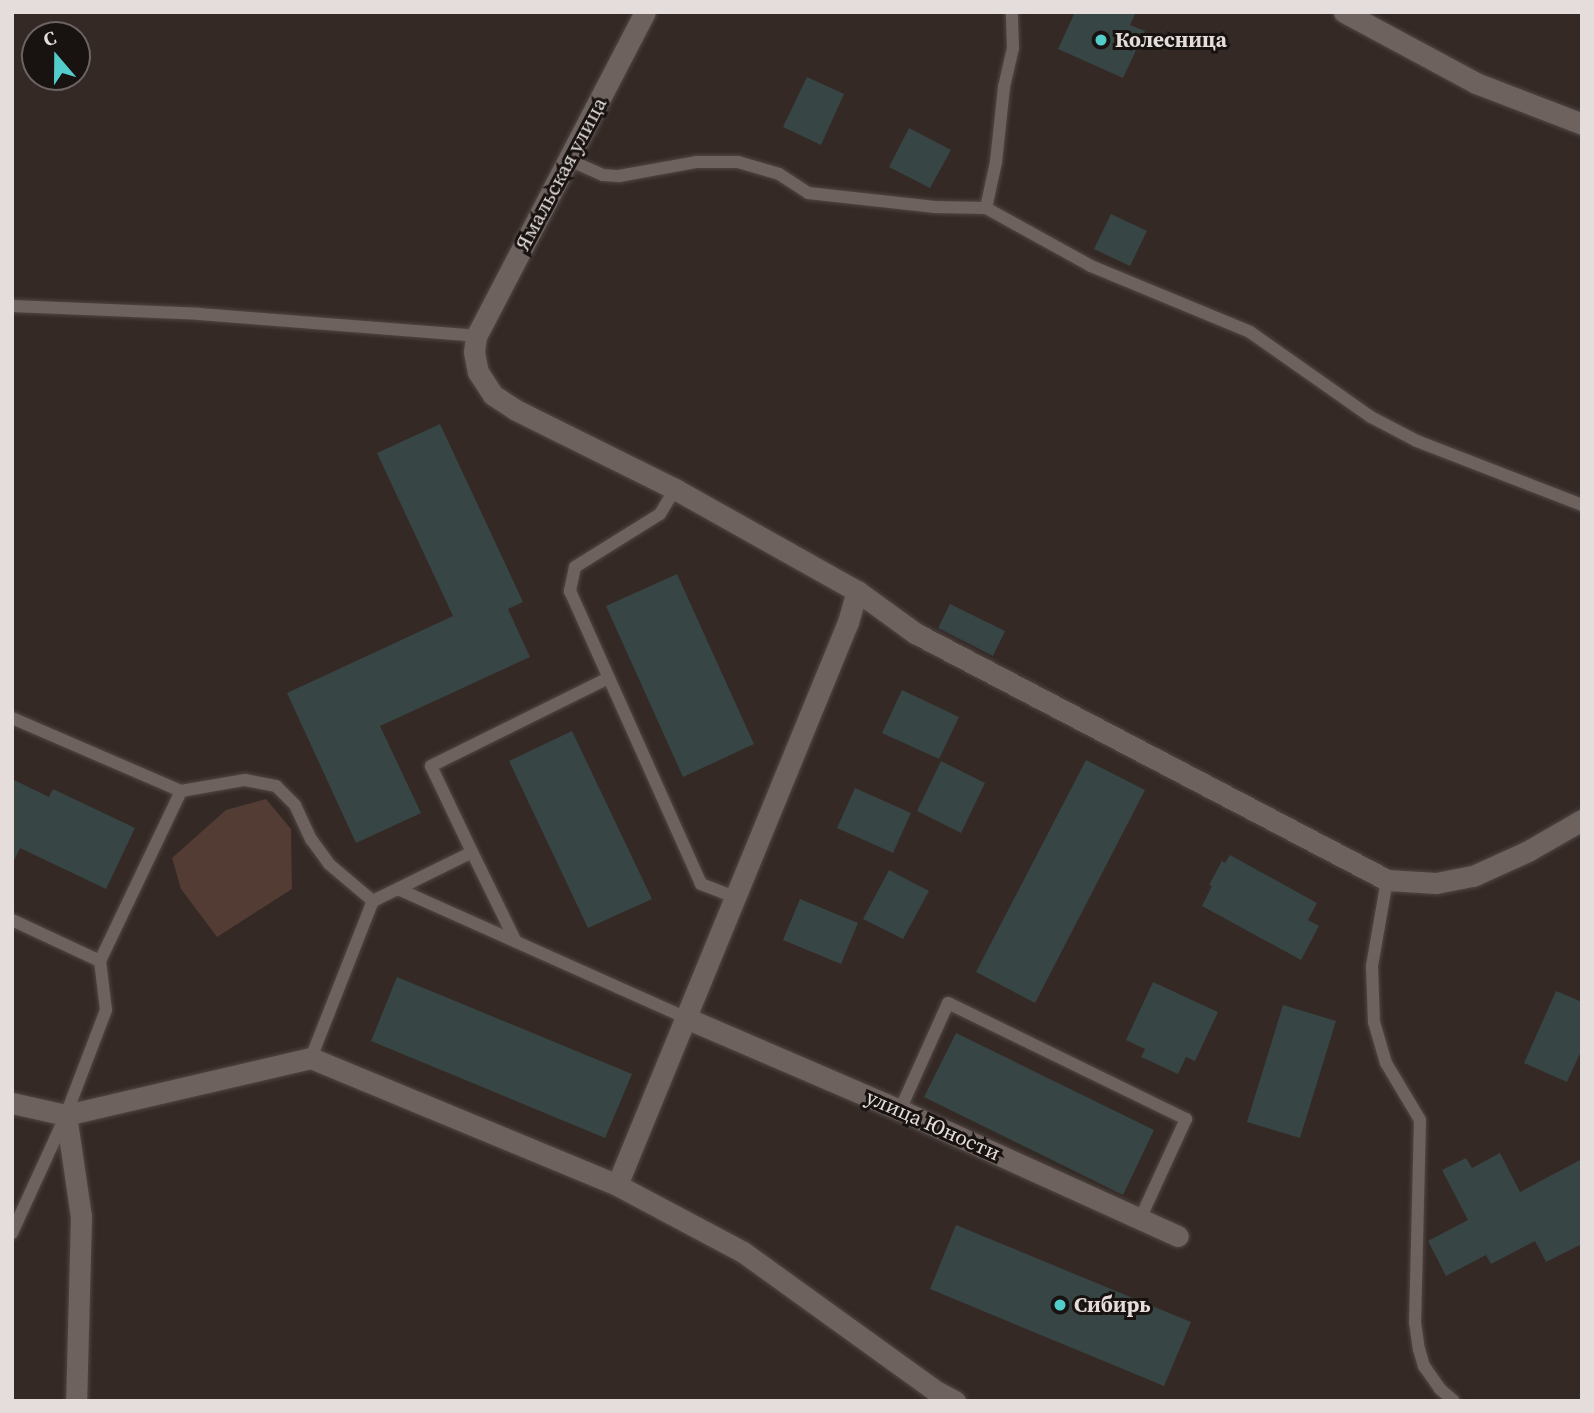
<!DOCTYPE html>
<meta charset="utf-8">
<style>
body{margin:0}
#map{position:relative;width:1594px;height:1413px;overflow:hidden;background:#342925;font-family:"Source Serif 4",serif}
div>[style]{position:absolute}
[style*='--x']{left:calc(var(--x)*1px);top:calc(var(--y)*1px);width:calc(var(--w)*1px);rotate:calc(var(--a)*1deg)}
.green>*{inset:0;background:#533c34}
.building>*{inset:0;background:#374544}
.roads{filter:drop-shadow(0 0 2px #504643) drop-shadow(0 0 2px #504643)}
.lane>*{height:12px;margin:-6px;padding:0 6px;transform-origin:6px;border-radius:6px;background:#6e625e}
.street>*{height:21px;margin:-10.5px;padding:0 10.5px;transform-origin:10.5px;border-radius:10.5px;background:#6e625e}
.dots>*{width:19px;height:19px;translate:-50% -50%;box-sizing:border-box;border:4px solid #181311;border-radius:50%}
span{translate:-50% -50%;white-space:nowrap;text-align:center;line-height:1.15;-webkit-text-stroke:6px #181311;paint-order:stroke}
.poi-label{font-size:21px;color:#e5dddb;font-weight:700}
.left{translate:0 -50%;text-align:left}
.street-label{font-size:21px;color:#e5dddb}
.frame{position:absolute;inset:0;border:14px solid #e5dddb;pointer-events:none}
.north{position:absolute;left:21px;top:21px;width:70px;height:70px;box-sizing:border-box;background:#181311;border:2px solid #6a6462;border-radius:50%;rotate:340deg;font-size:19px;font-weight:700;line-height:28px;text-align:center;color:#e5dddb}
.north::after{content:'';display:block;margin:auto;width:24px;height:32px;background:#53cdcb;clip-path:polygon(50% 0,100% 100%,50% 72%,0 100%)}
</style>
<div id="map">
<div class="green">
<div style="clip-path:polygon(266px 799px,291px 829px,292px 889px,217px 937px,181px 889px,172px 858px,226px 810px)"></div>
</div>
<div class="building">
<div style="clip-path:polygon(1075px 12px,1136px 12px,1130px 25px,1145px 31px,1123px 78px,1058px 49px)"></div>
<div style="clip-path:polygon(807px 77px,844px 94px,821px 145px,783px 127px)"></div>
<div style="clip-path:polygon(909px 128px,951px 150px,930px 188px,889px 167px)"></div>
<div style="clip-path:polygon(1111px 214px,1147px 231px,1130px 266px,1094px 249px)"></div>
<div style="clip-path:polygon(440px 424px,523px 602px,508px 609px,530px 657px,380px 726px,421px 813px,356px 843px,287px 693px,453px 616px,377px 453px)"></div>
<div style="clip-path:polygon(677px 574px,754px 744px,683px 777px,606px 606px)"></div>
<div style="clip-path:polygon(950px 604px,1005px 631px,993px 656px,938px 628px)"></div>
<div style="clip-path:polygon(902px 690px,959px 717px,939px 759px,882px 733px)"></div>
<div style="clip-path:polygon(572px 731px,652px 899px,588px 928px,509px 761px)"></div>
<div style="clip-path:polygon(1086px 760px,1145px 790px,1035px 1003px,976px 972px)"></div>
<div style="clip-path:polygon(941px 761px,985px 783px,961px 833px,917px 811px)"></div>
<div style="clip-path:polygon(12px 779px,49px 797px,53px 789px,135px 828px,106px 889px,20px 848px,12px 865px)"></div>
<div style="clip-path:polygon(855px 788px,911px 813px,893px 853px,837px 828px)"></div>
<div style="clip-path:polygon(1230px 855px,1317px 903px,1308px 920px,1319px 926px,1301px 960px,1202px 906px,1212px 886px,1209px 885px,1222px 861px,1225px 863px)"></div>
<div style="clip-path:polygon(889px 870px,929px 891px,903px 939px,863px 919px)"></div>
<div style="clip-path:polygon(800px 899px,858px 923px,841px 964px,783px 940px)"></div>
<div style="clip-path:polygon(397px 977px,632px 1074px,605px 1138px,371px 1041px)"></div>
<div style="clip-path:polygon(1153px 982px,1218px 1012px,1195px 1061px,1186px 1057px,1178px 1074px,1141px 1057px,1145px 1049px,1126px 1040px)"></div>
<div style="clip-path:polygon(1556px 991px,1582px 1002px,1582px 1049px,1567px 1082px,1524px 1063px)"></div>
<div style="clip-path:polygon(1283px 1005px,1336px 1021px,1300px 1138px,1247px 1122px)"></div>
<div style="clip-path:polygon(956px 1033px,1154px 1130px,1123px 1195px,924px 1097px)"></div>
<div style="clip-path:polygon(1500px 1153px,1520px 1192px,1582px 1159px,1582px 1244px,1546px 1262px,1535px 1241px,1491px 1264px,1486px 1255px,1446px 1276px,1428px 1241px,1468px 1220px,1442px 1170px,1466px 1158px,1472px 1168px)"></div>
<div style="clip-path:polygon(956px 1225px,1191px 1322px,1164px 1386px,930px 1289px)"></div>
</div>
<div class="roads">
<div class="lane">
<div style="--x:569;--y:160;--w:37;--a:24"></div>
<div style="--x:603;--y:175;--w:16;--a:4"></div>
<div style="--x:619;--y:176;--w:78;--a:-10.3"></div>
<div style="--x:696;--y:162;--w:42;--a:0"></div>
<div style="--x:738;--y:162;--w:43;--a:16.3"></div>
<div style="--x:779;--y:174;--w:35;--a:33"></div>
<div style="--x:808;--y:193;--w:128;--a:6.3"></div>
<div style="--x:935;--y:207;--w:51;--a:1.1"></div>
<div style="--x:986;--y:208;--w:120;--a:28.9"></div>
<div style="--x:1091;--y:266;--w:172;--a:22.5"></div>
<div style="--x:1250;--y:332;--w:148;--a:35.1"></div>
<div style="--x:1371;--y:417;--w:52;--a:27.6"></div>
<div style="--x:1417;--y:441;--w:177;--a:21.2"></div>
<div style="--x:986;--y:208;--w:47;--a:-77.7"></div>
<div style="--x:996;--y:162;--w:75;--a:-83.9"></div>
<div style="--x:1004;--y:87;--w:40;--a:-77"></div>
<div style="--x:1013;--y:48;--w:36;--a:-92"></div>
<div style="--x:12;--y:306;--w:187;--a:2.4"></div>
<div style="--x:199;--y:314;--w:278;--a:4.5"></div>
<div style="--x:675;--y:489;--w:29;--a:121"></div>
<div style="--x:660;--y:514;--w:100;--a:148.1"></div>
<div style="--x:575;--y:567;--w:25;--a:102"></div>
<div style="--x:570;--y:591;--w:321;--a:65.9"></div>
<div style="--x:701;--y:884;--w:36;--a:21"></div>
<div style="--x:12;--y:718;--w:184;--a:23.4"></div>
<div style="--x:181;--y:791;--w:65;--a:-9.8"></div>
<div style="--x:245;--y:780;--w:32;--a:11"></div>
<div style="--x:276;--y:786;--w:27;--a:45"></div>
<div style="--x:295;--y:805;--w:38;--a:65"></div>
<div style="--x:311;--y:839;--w:31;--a:54"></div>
<div style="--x:329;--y:864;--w:57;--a:40.1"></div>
<div style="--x:472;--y:852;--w:100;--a:63.9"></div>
<div style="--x:1387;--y:880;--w:87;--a:99.9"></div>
<div style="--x:1372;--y:966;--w:56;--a:88"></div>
<div style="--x:1374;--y:1022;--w:43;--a:73.7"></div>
<div style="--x:1386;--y:1063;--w:66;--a:59.2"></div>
<div style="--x:1420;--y:1120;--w:202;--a:91.4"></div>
<div style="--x:1415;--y:1322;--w:27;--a:82"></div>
<div style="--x:1419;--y:1349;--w:18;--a:74"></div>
<div style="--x:1424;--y:1366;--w:28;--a:55"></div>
<div style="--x:1440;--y:1389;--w:18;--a:41"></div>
<div style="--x:398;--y:889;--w:316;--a:24.1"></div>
<div style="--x:12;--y:920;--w:97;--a:25"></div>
<div style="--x:100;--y:961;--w:49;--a:83"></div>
<div style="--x:106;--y:1010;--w:112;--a:110.9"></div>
<div style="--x:66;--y:1115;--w:130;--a:114.6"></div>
<div style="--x:100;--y:961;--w:188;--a:-64.5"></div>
<div style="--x:311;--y:1058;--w:169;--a:-68.5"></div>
<div style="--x:373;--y:901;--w:110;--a:-26.3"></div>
<div style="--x:472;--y:852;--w:95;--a:-115.5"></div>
<div style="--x:431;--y:766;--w:198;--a:-26.4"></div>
<div style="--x:900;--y:1110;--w:117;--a:-65.8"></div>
<div style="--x:948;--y:1003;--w:265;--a:26"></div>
<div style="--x:1186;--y:1119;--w:110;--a:114.7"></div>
</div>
<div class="street">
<div style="--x:645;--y:12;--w:365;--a:117.5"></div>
<div style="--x:476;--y:336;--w:16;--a:97"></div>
<div style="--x:474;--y:352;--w:20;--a:79"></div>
<div style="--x:478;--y:372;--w:27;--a:57"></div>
<div style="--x:493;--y:395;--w:27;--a:33"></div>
<div style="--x:516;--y:410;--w:178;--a:26.4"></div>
<div style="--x:675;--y:489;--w:209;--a:29.3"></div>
<div style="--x:857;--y:591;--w:72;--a:35.9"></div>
<div style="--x:915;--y:633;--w:533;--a:27.62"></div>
<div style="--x:1387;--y:880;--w:49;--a:3.5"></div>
<div style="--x:1436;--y:883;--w:38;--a:-11"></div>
<div style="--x:1473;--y:876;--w:60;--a:-24.4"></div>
<div style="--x:1528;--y:851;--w:62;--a:-29.9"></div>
<div style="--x:1344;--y:12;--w:150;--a:28.3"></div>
<div style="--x:1476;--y:83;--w:114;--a:21.1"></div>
<div style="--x:686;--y:1018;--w:233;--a:23.3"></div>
<div style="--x:900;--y:1110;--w:305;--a:24.4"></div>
<div style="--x:12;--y:1103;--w:55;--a:12.5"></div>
<div style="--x:66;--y:1115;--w:252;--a:-13.1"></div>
<div style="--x:311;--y:1058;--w:331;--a:22.5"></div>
<div style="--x:617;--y:1185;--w:143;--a:28"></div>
<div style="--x:743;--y:1252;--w:236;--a:35.8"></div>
<div style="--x:934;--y:1390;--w:24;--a:28"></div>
<div style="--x:66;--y:1115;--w:102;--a:81.6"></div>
<div style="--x:81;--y:1216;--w:185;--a:91.5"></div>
<div style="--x:617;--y:1185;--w:609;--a:-67.69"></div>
<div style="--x:848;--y:622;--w:32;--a:-74"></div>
</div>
</div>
<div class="dots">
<div style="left:1101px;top:40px;background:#53cdcb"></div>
<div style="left:1060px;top:1305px;background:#53cdcb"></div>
</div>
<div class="poi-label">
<span class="left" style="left:1115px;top:40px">Колесница</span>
<span class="left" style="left:1074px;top:1305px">Сибирь</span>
</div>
<div class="street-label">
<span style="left:561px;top:174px;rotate:-62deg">Ямальская улица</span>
<span style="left:933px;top:1125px;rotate:24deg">улица Юности</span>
</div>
<div class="frame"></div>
<div class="north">С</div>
</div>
